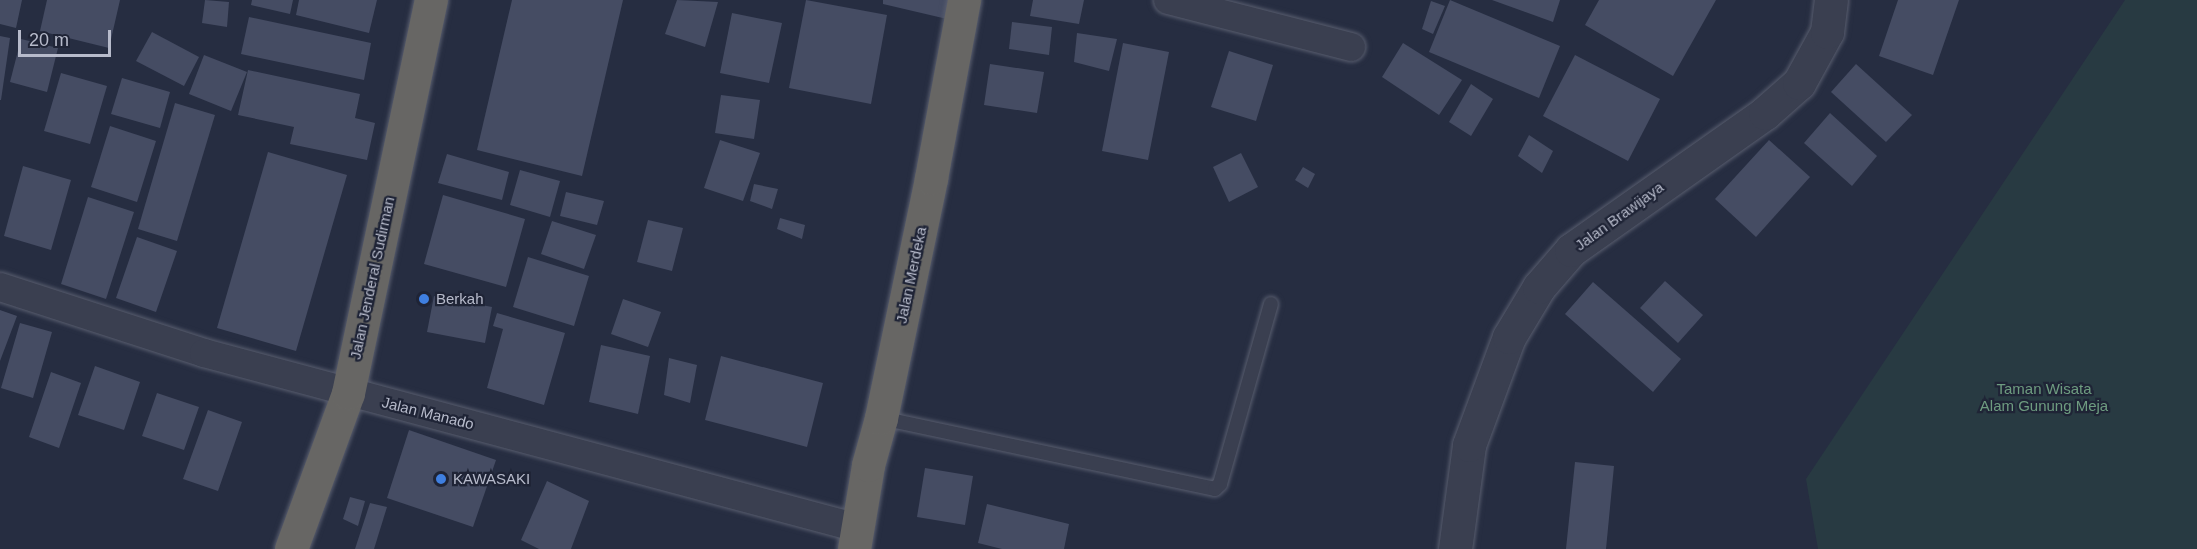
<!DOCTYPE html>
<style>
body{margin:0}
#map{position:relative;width:2197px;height:549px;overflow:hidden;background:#262d41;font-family:Helvetica,sans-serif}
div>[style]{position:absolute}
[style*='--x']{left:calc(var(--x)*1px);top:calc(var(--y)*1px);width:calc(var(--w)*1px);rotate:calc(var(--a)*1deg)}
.green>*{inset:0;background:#283a42}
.building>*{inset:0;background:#454c63}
.roads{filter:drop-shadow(0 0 2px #585d6e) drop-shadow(0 0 2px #585d6e)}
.service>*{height:14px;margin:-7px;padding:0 7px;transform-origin:7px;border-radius:7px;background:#3a3f50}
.minor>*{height:28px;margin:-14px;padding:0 14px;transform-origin:14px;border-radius:14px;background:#3a3f50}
.tertiary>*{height:33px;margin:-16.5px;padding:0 16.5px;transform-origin:16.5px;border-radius:16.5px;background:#3a3f50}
.trunk>*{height:33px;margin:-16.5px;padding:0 16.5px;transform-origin:16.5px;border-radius:16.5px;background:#676664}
.dots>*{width:16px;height:16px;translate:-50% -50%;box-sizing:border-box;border:3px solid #1f2436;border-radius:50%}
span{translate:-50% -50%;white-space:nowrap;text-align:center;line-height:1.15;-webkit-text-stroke:4.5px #1f2436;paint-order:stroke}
.street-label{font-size:15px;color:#b7bbcb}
.poi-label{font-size:15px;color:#b7bbcb}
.left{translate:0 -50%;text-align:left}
.park-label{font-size:15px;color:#6e9c80}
.scale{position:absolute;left:18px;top:30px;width:93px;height:27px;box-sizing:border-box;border:3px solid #b7bbcb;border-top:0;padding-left:8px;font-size:18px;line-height:21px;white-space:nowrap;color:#b7bbcb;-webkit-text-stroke:4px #1f2436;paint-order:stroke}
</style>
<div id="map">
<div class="green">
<div style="clip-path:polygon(2125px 0,2197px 0,2197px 549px,1818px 549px,1806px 479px)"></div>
</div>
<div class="building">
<div style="clip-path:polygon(0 0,22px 0,16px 28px,0 24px)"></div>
<div style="clip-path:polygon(47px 0,120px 0,109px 48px,40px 31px)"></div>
<div style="clip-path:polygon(205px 0,229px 2px,227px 27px,202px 23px)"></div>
<div style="clip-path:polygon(252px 0,293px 0,290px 14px,251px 5px)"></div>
<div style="clip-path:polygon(299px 0,377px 0,369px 33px,296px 15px)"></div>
<div style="clip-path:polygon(512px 0,623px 0,582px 176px,477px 150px)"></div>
<div style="clip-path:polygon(677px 0,718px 2px,705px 47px,665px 34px)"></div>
<div style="clip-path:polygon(806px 0,887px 15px,871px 104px,789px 88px)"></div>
<div style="clip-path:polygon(883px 0,951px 0,947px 19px,883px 4px)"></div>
<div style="clip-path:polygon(1033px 0,1084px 0,1079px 24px,1030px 16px)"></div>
<div style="clip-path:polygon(1450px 0,1560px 46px,1539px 98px,1429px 52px)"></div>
<div style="clip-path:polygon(1492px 0,1560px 0,1553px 22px)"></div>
<div style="clip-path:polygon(1599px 0,1716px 0,1673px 76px,1585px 25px)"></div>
<div style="clip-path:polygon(1898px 0,1959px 0,1933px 75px,1879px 56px)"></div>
<div style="clip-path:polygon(1431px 1px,1445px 6px,1433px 34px,1422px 29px)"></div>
<div style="clip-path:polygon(732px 13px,782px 23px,769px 83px,720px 73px)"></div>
<div style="clip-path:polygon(249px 17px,371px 43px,364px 80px,241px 54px)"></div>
<div style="clip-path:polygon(1012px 22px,1052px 27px,1049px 55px,1009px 49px)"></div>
<div style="clip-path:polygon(152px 32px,199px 57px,184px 86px,136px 61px)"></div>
<div style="clip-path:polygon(1077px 33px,1117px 39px,1109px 71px,1074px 62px)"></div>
<div style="clip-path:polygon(0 36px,10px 38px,1px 100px,0 100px)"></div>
<div style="clip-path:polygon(21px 39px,58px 48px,47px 92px,10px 82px)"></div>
<div style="clip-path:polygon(1123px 43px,1169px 52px,1148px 160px,1102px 151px)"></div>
<div style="clip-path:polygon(1403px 43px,1462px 80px,1439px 115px,1382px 77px)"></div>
<div style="clip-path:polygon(1229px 51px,1273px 65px,1256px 121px,1211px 107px)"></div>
<div style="clip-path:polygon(204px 55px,247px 72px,231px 111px,189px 94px)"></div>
<div style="clip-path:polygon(1575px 55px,1660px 99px,1628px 161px,1543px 116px)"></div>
<div style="clip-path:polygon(990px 64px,1044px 72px,1037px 113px,984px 105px)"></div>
<div style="clip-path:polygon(1856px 64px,1912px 115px,1886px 142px,1831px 92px)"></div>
<div style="clip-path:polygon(248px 70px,360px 94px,355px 118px,375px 123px,367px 160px,290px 144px,294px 127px,238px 115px)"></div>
<div style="clip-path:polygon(61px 73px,107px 86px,90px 144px,44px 131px)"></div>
<div style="clip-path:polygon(122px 78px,170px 92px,160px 128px,111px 114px)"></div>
<div style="clip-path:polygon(1471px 84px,1493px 99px,1471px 136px,1449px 122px)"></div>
<div style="clip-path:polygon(721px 95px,760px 100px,754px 139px,715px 133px)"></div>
<div style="clip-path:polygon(175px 103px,215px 115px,177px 241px,138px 229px)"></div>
<div style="clip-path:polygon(1830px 113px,1877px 156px,1852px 186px,1804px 143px)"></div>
<div style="clip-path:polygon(110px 126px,156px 141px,137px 202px,91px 187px)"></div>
<div style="clip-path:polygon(1529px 135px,1553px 151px,1542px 173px,1518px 156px)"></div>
<div style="clip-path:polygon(720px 140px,760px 153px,743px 201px,704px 188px)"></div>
<div style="clip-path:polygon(1769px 140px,1810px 177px,1756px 237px,1715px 199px)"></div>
<div style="clip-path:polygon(268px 152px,347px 175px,296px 351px,217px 328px)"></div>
<div style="clip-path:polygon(1241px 153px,1258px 187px,1229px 202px,1213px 167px)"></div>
<div style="clip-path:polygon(447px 154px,509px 172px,502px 200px,438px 183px)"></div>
<div style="clip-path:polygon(23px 166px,71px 180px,51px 250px,4px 236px)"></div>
<div style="clip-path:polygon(1303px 167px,1315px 174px,1308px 188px,1295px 180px)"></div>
<div style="clip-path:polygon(520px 170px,560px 181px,550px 217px,510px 205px)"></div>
<div style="clip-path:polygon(754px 184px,778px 189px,772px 209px,750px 201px)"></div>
<div style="clip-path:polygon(566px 192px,604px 201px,597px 225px,560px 216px)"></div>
<div style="clip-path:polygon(443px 195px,525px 219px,506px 287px,424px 264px)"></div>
<div style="clip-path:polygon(88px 197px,134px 212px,106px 299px,61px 284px)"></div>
<div style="clip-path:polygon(780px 218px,805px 225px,802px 239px,777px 229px)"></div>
<div style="clip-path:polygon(648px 220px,683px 228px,672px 271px,637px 262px)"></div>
<div style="clip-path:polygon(552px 221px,596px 235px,584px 269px,541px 254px)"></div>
<div style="clip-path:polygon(137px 237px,177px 251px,156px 312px,116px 298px)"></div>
<div style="clip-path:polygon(528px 257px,589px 276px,574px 326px,513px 307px)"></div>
<div style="clip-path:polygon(1665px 281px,1703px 315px,1678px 343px,1640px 308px)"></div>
<div style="clip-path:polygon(1593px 282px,1681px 359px,1653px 392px,1565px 314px)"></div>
<div style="clip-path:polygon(434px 296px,492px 307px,485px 343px,427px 332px)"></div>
<div style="clip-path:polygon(623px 299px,661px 312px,648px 347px,611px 334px)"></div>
<div style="clip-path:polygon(0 310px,17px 316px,0 361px)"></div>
<div style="clip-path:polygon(497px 313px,565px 333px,544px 405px,487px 388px,503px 329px,493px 326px)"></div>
<div style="clip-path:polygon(20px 323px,52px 332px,33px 398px,1px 388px)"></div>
<div style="clip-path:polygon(601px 345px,650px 356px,638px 414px,589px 402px)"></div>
<div style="clip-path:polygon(721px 356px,823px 383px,807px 447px,705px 420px)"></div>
<div style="clip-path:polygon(669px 358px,697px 365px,690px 403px,664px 395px)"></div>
<div style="clip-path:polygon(95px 366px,140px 382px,124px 430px,78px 415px)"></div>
<div style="clip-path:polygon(51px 372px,81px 383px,59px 448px,29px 437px)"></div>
<div style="clip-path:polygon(157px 393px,199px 407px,184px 450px,142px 436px)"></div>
<div style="clip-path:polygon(208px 410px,242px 422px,218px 491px,183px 479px)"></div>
<div style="clip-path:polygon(409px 430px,496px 460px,473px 527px,387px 498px)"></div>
<div style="clip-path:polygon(1575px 462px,1614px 466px,1606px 549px,1566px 549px)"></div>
<div style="clip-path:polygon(925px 468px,973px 476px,965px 525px,917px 517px)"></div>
<div style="clip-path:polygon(547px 481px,589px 501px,571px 549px,539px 549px,521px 540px)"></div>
<div style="clip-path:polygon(350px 497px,365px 501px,358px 526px,343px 519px)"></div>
<div style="clip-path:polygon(370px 503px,387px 507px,374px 549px,355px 549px)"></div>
<div style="clip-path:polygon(987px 504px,1069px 524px,1064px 549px,1002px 549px,978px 543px)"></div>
</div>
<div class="roads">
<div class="service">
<div style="--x:881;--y:418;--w:341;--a:12"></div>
<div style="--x:1215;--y:489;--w:7;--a:-45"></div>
<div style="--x:1220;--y:484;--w:187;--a:-74.2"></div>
</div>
<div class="minor">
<div style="--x:1168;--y:0;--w:189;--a:14.4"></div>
<div style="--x:0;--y:287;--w:214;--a:17.9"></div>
<div style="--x:204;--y:353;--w:677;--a:14.98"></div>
</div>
<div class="tertiary">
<div style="--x:1455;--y:549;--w:105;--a:-82.3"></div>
<div style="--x:1469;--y:445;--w:115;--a:-69.7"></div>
<div style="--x:1509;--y:337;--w:58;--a:-59"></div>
<div style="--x:1539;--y:287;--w:49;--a:-49.1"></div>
<div style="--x:1571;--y:250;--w:237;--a:-35.2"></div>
<div style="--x:1765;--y:113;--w:45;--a:-41.4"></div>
<div style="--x:1799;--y:83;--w:58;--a:-61.2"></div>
<div style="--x:1827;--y:32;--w:32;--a:-83"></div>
</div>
<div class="trunk">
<div style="--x:291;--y:549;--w:166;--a:-69.9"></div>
<div style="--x:348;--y:393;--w:402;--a:-78.1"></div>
<div style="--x:854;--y:549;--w:85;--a:-80.5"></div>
<div style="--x:868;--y:465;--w:49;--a:-74.5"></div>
<div style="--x:881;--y:418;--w:245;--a:-78.2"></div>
<div style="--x:931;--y:178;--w:181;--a:-79.5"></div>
</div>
</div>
<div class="dots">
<div style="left:424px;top:299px;background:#3f7fe0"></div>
<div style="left:441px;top:479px;background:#3f7fe0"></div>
</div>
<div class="street-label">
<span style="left:1619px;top:216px;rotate:-36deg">Jalan Brawijaya</span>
<span style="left:911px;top:275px;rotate:-78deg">Jalan Merdeka</span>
<span style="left:372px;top:278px;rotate:-78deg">Jalan Jenderal Sudirman</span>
<span style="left:428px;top:413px;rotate:14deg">Jalan Manado</span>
</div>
<div class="poi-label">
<span class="left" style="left:436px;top:299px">Berkah</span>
<span class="left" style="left:453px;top:479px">KAWASAKI</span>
</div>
<div class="park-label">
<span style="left:2044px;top:397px">Taman Wisata<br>Alam Gunung Meja</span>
</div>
<div class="scale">20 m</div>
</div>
